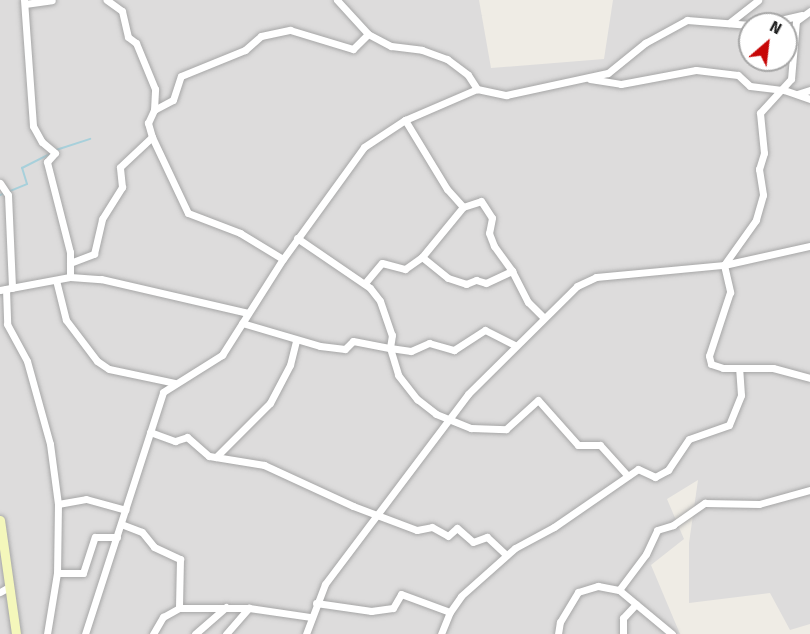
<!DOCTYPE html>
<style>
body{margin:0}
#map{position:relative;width:810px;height:634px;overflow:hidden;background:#efece5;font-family:"Fira Sans",sans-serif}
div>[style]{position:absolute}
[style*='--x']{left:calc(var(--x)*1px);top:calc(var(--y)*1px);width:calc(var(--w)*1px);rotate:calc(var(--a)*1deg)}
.residential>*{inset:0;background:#dddcdc}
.stream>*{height:2px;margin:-1px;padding:0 1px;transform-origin:1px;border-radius:1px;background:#a7d0db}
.roads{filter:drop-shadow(0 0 2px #a6a6a6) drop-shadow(0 0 2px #a6a6a6)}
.street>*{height:7px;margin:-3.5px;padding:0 3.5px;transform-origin:3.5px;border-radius:3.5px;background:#fff}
.secondary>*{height:9px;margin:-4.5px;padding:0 4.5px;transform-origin:4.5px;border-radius:4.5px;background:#f4f7bb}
span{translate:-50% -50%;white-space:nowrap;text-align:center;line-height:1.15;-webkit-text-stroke:4.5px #fff;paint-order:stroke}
.north{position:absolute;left:738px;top:12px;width:60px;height:60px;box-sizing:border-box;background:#fff;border:2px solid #a5a5a5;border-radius:50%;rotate:28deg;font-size:16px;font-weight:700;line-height:24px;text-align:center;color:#1f1f1f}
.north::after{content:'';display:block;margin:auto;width:21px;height:27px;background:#c70707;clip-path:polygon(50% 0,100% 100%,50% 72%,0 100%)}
</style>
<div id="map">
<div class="residential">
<div style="clip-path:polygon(evenodd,0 0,479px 0,491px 68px,604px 59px,613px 0,810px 0,810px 624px,790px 630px,770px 593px,689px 603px,689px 543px,698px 480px,667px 499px,684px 539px,651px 565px,680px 634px,0 634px,0 0,750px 24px,786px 24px,786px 60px,750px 60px,750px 24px)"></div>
</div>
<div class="stream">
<div style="--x:56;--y:150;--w:36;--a:-18"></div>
<div style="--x:0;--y:195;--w:29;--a:-22"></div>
<div style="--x:27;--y:184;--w:17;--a:-107"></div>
<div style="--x:22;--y:168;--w:33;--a:-27"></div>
</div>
<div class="roads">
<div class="street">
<div style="--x:24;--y:0;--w:126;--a:85.9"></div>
<div style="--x:33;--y:126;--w:18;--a:61"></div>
<div style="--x:42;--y:142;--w:17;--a:40"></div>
<div style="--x:55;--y:153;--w:12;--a:132"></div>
<div style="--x:47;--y:162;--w:93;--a:75.7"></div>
<div style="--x:70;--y:252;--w:25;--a:90"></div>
<div style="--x:337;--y:0;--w:46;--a:47.6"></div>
<div style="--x:368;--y:34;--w:26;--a:28"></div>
<div style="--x:391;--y:46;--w:31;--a:7"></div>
<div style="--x:422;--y:50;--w:27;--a:20"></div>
<div style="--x:447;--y:59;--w:26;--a:37"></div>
<div style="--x:468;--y:75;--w:17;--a:57"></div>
<div style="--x:25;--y:4;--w:27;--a:-8"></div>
<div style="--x:810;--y:11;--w:17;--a:144"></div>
<div style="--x:796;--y:21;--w:58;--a:94.9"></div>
<div style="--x:791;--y:79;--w:46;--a:132.4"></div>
<div style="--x:760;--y:113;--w:40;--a:84.3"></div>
<div style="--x:764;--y:153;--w:17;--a:107"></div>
<div style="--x:759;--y:169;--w:26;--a:81"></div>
<div style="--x:763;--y:195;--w:26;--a:106"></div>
<div style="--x:756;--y:220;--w:55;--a:125.4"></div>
<div style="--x:724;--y:265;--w:28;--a:77"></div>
<div style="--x:730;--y:292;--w:67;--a:108.2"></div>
<div style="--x:709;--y:356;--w:8;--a:76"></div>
<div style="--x:711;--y:364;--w:13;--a:18"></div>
<div style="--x:723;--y:368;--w:50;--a:0"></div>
<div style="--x:773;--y:368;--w:38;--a:15"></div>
<div style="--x:729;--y:23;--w:37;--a:-38"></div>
<div style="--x:763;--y:24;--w:40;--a:-13"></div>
<div style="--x:590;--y:79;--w:31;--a:9"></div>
<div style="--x:621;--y:84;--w:76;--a:-10.6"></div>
<div style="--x:696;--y:70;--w:42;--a:6.8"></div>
<div style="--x:738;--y:75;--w:16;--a:43"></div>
<div style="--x:750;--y:86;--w:34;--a:7"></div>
<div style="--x:784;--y:90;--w:28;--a:19"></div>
<div style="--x:797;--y:94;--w:14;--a:-17"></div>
<div style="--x:154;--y:110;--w:21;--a:-28"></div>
<div style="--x:173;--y:100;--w:25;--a:-72"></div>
<div style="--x:181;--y:76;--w:69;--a:-22.1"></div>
<div style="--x:245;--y:50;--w:21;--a:-41"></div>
<div style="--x:261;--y:36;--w:30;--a:-12"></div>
<div style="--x:290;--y:30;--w:66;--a:16.8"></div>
<div style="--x:353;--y:49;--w:21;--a:-45"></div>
<div style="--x:405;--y:120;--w:81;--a:58.7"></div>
<div style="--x:447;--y:189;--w:24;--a:48"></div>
<div style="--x:463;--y:207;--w:65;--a:129.4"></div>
<div style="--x:422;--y:257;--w:33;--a:39"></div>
<div style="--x:448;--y:278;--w:19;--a:18"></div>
<div style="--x:466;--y:284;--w:11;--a:-22"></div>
<div style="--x:476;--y:280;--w:10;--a:17"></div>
<div style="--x:486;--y:283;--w:29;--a:-25"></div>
<div style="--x:512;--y:271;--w:35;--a:63"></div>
<div style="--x:528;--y:302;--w:21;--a:45"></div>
<div style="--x:152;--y:137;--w:84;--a:64.7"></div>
<div style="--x:188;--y:213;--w:56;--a:21"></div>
<div style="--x:240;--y:233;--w:50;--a:31.2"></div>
<div style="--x:0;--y:183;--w:14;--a:56"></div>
<div style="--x:8;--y:195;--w:93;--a:87.5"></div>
<div style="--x:463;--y:207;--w:19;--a:-18"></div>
<div style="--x:481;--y:201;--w:20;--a:57"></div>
<div style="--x:492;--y:218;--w:15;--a:101"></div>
<div style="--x:489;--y:233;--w:14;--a:69"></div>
<div style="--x:494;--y:246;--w:31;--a:54"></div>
<div style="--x:297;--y:238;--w:88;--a:34.4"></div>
<div style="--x:370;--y:288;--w:16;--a:52"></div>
<div style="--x:380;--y:301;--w:36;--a:71"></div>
<div style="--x:392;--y:335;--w:13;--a:99"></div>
<div style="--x:390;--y:348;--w:21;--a:8"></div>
<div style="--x:411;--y:351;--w:20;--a:-24"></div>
<div style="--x:429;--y:343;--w:26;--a:16"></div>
<div style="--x:454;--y:350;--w:37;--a:-33"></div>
<div style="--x:485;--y:330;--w:34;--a:27"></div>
<div style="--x:70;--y:263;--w:26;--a:-21"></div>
<div style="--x:94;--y:254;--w:36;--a:-77"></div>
<div style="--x:102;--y:219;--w:38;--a:-58"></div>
<div style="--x:122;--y:187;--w:20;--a:-96"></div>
<div style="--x:120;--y:167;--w:44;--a:-43.2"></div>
<div style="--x:152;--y:137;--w:15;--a:-106"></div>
<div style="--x:148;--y:123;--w:14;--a:-65"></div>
<div style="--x:154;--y:110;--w:21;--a:-87"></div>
<div style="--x:155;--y:89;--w:50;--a:-112.4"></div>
<div style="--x:136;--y:43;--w:10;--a:-143"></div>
<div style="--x:128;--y:37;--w:27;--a:-103"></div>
<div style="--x:122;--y:11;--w:19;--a:-144"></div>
<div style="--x:56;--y:280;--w:41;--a:76"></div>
<div style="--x:66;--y:320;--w:51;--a:52.9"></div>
<div style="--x:97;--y:361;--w:14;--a:34"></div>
<div style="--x:109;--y:369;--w:67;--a:12"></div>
<div style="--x:365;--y:283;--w:26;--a:-50"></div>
<div style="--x:382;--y:263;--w:24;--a:15"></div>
<div style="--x:405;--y:269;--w:21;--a:-35"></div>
<div style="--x:6;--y:289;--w:35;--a:88"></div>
<div style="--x:7;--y:324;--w:42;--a:61.6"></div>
<div style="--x:27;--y:361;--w:86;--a:74.5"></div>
<div style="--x:50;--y:444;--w:61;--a:82.4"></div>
<div style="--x:58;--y:504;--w:69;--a:90.8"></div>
<div style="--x:0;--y:290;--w:71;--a:-10.5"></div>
<div style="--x:70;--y:277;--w:31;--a:4"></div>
<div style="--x:101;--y:279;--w:151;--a:13"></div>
<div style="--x:242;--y:323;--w:81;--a:16.4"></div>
<div style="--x:320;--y:346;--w:25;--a:7"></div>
<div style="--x:345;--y:349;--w:11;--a:-45"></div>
<div style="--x:353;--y:341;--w:38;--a:11"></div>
<div style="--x:390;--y:348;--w:28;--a:73"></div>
<div style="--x:398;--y:375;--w:31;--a:52"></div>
<div style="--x:417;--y:399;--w:24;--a:38"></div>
<div style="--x:436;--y:414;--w:38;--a:22"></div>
<div style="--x:471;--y:428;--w:35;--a:2"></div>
<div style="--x:506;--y:429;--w:43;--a:-42.2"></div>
<div style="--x:538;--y:400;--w:60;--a:48.4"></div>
<div style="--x:578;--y:445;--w:22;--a:0"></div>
<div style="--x:600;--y:445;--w:40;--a:48"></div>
<div style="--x:150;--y:432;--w:27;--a:20"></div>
<div style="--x:175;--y:441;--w:13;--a:-18"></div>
<div style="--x:187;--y:437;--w:29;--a:41"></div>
<div style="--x:209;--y:456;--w:56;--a:9.3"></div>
<div style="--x:264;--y:465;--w:98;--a:24.7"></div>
<div style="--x:353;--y:506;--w:68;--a:20.6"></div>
<div style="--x:417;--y:530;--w:15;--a:-11"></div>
<div style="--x:432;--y:527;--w:18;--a:29"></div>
<div style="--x:448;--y:536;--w:12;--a:-42"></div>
<div style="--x:457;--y:528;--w:21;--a:41"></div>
<div style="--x:473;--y:542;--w:15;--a:-20"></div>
<div style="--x:487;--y:537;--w:26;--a:43"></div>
<div style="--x:216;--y:457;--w:76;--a:-45"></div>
<div style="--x:270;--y:403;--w:43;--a:-62.2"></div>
<div style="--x:290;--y:365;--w:25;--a:-76"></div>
<div style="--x:58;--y:504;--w:28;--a:-10"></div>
<div style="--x:86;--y:499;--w:41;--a:15.4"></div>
<div style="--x:121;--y:524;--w:22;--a:21"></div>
<div style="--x:142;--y:532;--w:19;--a:51"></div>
<div style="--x:154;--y:547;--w:29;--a:25"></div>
<div style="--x:180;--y:559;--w:49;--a:91.2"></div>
<div style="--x:0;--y:592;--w:10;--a:-29"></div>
<div style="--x:316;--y:603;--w:56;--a:8.3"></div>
<div style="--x:371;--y:611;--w:22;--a:-8"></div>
<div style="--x:393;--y:608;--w:16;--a:-60"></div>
<div style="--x:401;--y:594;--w:52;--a:20.2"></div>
<div style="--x:450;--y:612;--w:19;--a:-55"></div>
<div style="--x:461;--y:596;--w:72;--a:-41.6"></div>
<div style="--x:515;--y:548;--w:44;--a:-28.3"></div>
<div style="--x:554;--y:527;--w:102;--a:-34.6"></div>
<div style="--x:638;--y:469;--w:19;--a:25"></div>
<div style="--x:655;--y:477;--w:15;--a:-28"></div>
<div style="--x:668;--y:470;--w:37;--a:-56"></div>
<div style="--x:689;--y:439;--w:42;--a:-19.3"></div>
<div style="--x:729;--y:425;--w:32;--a:-68"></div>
<div style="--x:741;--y:395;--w:26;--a:-94"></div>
<div style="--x:47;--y:634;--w:62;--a:-80.7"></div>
<div style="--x:57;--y:573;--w:26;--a:0"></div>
<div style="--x:83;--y:573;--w:38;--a:-72"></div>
<div style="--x:95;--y:537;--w:22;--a:0"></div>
<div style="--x:85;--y:634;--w:254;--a:-72.1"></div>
<div style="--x:163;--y:392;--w:70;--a:-32.1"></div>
<div style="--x:222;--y:355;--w:114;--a:-57.6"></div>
<div style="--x:283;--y:259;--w:138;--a:-54.1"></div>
<div style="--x:364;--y:147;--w:49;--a:-33.4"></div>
<div style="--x:405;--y:120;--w:78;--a:-23.3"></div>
<div style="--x:477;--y:89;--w:30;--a:12"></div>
<div style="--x:506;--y:95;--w:104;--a:-12.2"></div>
<div style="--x:608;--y:73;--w:48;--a:-39"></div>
<div style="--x:645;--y:43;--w:48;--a:-28.7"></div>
<div style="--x:687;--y:20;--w:63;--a:4.5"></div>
<div style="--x:153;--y:634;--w:20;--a:-60"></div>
<div style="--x:163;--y:617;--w:18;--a:-29"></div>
<div style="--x:179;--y:608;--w:70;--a:0"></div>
<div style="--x:249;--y:608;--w:63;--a:8.3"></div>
<div style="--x:195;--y:634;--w:41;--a:-41.1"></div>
<div style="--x:226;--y:634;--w:35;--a:-49"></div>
<div style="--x:306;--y:634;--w:53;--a:-69.2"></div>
<div style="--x:325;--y:584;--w:238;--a:-53"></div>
<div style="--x:468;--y:394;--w:153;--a:-44.7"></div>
<div style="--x:577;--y:286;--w:21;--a:-25"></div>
<div style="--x:596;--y:277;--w:129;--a:-5.4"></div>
<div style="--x:724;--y:265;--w:88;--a:-12.5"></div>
<div style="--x:441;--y:634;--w:24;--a:-68"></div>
<div style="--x:558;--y:634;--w:12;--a:-81"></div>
<div style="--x:560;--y:622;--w:35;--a:-59"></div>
<div style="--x:578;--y:592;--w:21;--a:-17"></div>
<div style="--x:598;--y:586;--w:21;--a:11"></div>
<div style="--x:623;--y:634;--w:16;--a:-90"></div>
<div style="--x:623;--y:618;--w:19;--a:-47"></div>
<div style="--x:672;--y:634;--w:69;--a:-140.3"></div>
<div style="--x:619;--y:590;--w:45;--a:-53.1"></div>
<div style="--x:646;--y:554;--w:26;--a:-65"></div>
<div style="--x:657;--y:530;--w:17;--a:-17"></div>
<div style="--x:673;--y:525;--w:39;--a:-35"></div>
<div style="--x:705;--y:503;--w:54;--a:1.1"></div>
<div style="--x:759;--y:504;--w:53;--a:-15.4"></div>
</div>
<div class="secondary">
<div style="--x:0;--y:520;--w:115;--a:82"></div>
</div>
</div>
<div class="north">N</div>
</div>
